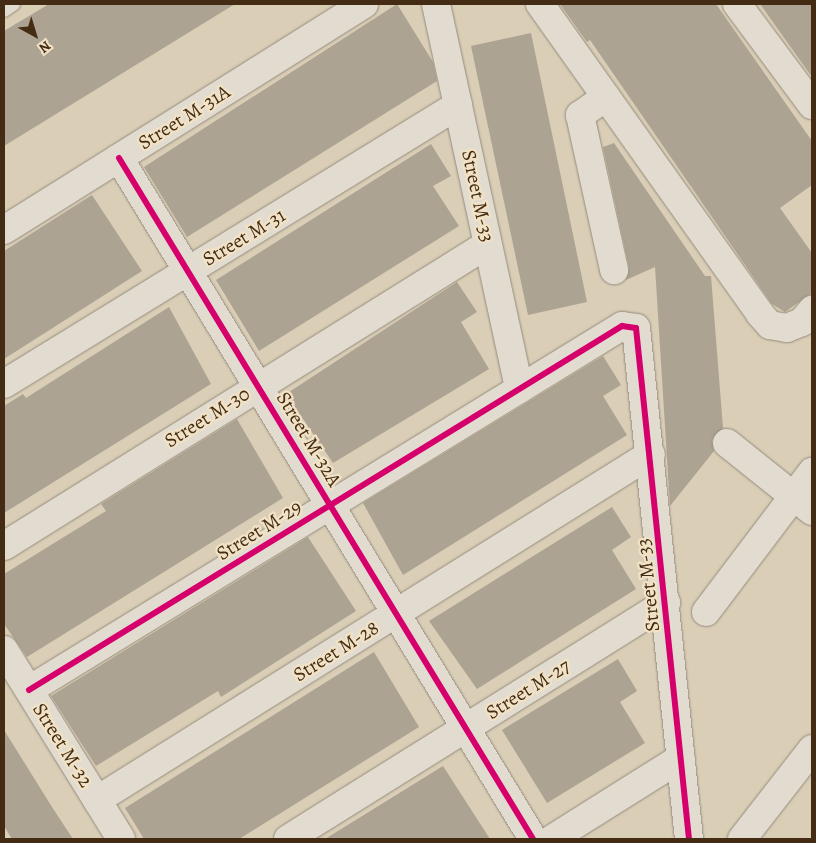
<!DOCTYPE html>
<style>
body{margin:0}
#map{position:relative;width:816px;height:843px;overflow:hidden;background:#daceb7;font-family:Alegreya,serif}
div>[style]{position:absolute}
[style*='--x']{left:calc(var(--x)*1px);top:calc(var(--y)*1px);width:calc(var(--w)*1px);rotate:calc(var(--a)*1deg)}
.building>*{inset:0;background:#aca392}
.roads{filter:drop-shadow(0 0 1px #958b7b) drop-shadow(0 0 1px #958b7b)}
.lane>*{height:14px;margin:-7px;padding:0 7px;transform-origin:7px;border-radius:7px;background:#e2dcd0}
.street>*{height:28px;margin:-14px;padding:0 14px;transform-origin:14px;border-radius:14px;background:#e2dcd0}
.cycleway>*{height:6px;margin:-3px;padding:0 3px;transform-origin:3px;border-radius:3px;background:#d6006c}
span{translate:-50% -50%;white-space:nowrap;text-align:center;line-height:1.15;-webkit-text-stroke:4.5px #f1e2c6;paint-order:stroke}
.street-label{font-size:20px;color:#442c14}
.frame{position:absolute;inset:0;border:5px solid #442c14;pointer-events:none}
.north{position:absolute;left:10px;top:10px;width:50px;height:50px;-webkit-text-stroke:4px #f1e2c6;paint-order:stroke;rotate:141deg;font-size:14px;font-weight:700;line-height:20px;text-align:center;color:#442c14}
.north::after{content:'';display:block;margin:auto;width:18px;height:22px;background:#442c14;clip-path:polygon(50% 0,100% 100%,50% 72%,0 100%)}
</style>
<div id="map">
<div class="building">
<div style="clip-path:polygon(49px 4px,235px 4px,4px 146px,4px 31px)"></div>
<div style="clip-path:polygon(397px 4px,433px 62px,437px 81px,187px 237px,144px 167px)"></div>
<div style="clip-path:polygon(560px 4px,716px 4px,812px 141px,812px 185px,780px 208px,812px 253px,812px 293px,785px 312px,772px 304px,590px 40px,587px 42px)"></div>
<div style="clip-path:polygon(760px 4px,812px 4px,812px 77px)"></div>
<div style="clip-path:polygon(531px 33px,587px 302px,528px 315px,471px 46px)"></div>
<div style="clip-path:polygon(614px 143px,705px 276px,711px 276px,723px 428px,712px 440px,714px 451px,670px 506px,655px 267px,626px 280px,629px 267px,603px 147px)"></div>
<div style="clip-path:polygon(431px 144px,451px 176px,433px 186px,459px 226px,259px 351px,216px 280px)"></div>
<div style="clip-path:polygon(92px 195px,142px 271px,4px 359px,4px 251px)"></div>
<div style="clip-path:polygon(457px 282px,477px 312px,461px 322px,489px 369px,333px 463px,286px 394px)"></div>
<div style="clip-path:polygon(169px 307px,211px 384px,4px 513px,4px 406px,23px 394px,26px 398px)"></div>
<div style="clip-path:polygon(603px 356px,621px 385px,603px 396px,627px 435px,403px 575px,363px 503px)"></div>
<div style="clip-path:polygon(237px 419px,283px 498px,27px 657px,4px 624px,4px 574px,106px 511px,101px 504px)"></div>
<div style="clip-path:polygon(612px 507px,631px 537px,612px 550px,636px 589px,477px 689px,429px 621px)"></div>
<div style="clip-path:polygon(308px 537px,356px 611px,221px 697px,218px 691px,96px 766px,51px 696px)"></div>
<div style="clip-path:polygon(374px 652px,419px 727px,239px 839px,144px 839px,125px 808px)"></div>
<div style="clip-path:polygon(618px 659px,637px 691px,620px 702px,645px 743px,547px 803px,502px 730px)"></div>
<div style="clip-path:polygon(4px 730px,52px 807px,73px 839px,12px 839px,4px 826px)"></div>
<div style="clip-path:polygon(443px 766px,490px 839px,325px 839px)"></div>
</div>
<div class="roads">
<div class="lane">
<div style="--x:4;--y:10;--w:11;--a:-34"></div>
</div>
<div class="street">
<div style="--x:436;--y:4;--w:394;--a:77.8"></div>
<div style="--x:540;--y:4;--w:380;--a:54.6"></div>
<div style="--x:760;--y:314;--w:15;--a:48"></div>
<div style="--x:770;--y:325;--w:17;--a:10"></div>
<div style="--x:787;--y:328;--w:16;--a:-22"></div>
<div style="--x:802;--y:322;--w:16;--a:-50"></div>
<div style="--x:737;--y:4;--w:126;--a:53.4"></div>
<div style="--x:606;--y:97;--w:32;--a:145"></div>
<div style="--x:580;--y:115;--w:159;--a:77.6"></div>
<div style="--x:119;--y:158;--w:797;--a:58.7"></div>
<div style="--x:4;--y:230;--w:425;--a:-32.1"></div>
<div style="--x:4;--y:384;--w:533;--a:-31.57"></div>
<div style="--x:727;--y:443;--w:109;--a:38.7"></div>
<div style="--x:4;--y:546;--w:570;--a:-31.96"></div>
<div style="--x:706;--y:612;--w:176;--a:-52.9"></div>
<div style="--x:4;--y:650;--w:222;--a:58.2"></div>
<div style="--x:29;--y:690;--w:696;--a:-31.54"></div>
<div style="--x:622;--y:326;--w:14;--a:8"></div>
<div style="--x:636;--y:328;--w:514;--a:84.08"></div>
<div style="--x:97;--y:800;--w:653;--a:-31.99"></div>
<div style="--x:288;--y:839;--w:446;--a:-32"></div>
<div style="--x:552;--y:839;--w:152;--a:-32.1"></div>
<div style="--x:742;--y:839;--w:114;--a:-52.1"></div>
</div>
</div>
<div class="cycleway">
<div style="--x:119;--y:158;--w:797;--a:58.7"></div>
<div style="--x:29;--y:690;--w:696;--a:-31.54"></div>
<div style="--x:622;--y:326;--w:14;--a:8"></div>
<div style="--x:636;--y:328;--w:514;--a:84.08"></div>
</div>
<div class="street-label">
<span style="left:184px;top:117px;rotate:-32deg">Street M-31A</span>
<span style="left:478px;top:196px;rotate:78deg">Street M-33</span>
<span style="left:244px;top:237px;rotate:-31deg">Street M-31</span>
<span style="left:207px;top:417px;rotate:-32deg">Street M-30</span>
<span style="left:309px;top:439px;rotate:59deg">Street M-32A</span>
<span style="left:259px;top:530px;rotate:-32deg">Street M-29</span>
<span style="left:648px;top:585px;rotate:-96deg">Street M-33</span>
<span style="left:336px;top:651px;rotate:-32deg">Street M-28</span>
<span style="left:528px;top:689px;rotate:-32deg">Street M-27</span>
<span style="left:63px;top:745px;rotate:58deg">Street M-32</span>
</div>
<div class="frame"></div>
<div class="north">N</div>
</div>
